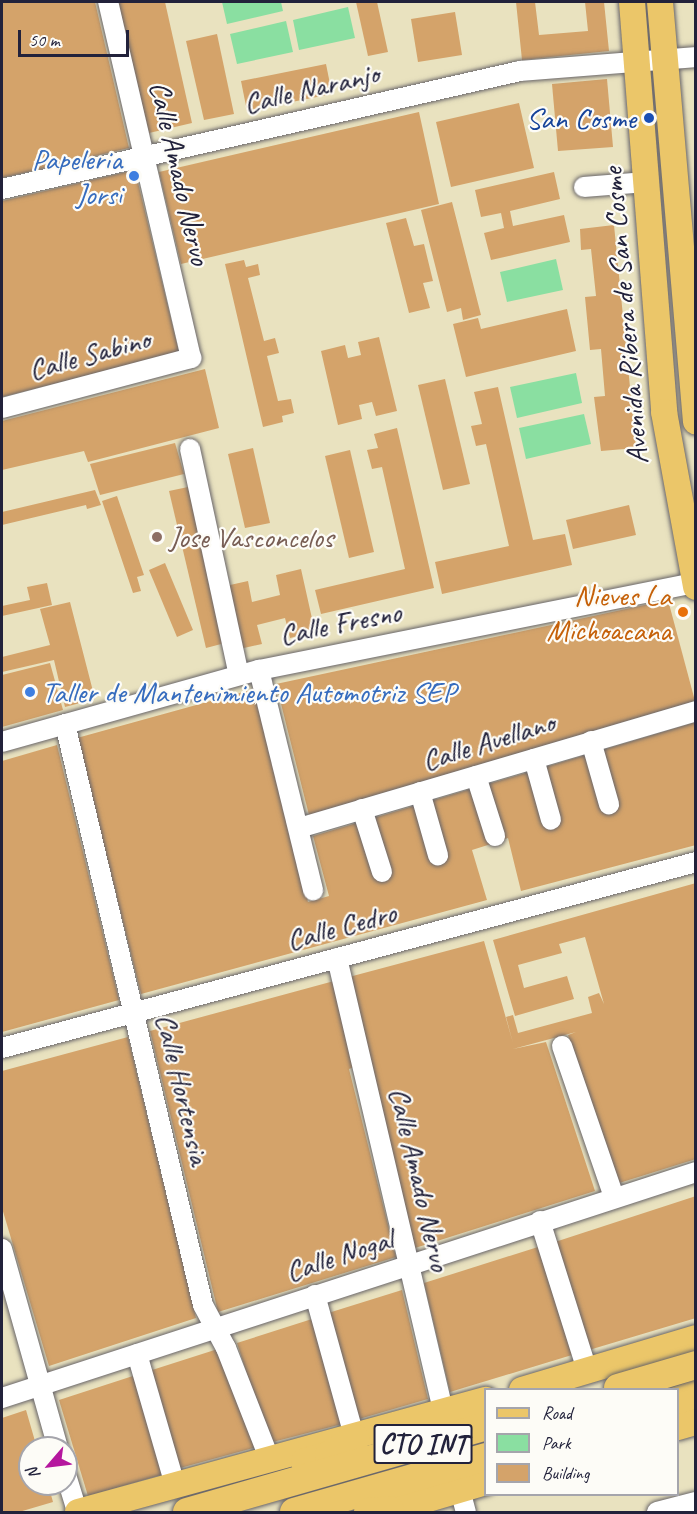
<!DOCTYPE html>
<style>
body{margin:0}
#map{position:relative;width:697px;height:1514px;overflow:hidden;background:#e9e2bf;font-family:Caveat,sans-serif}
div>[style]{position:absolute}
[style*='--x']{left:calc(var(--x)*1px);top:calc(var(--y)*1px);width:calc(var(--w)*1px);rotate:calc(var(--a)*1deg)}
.green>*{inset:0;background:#8adfa1}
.building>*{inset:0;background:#d4a36a}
.roads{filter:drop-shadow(0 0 2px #686569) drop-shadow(0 0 2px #686569)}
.minor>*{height:20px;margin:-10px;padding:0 10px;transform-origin:10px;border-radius:10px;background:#fff}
.major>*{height:26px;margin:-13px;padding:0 13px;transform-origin:13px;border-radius:13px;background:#ebc669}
.highway>*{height:28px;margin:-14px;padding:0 14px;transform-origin:14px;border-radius:14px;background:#ebc669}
.bridges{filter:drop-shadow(0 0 2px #686569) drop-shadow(0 0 2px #686569)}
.highway-bridge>*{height:28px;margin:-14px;padding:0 14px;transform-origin:14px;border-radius:14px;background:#ebc669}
.dots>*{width:16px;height:16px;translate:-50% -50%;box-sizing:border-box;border:3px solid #fdfcf7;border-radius:50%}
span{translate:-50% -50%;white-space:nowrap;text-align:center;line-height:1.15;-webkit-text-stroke:4.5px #fdfcf7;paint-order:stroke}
.shield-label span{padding:2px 4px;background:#fdfcf7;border:2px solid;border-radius:4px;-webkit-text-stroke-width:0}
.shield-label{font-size:28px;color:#22223b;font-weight:700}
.street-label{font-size:30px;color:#22223b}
.transit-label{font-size:30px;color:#164399}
.right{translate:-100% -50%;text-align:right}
.shop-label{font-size:30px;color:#366cbe}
.left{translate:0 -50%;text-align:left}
.education-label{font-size:30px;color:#785e54}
.food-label{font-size:30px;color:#c56008}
.frame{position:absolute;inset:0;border:3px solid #22223b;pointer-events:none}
.legend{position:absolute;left:484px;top:1388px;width:195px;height:108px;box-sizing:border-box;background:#fdfcf7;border:2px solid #a5a5ac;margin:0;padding:8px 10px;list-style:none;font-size:18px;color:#22223b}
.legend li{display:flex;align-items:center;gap:12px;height:30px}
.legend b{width:30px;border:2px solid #a5a5ac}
.north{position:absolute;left:18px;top:1436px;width:60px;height:60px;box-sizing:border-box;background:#fdfcf7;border:2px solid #a5a5ac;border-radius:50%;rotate:242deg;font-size:16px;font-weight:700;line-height:24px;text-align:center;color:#22223b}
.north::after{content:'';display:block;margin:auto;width:21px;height:27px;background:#b5179e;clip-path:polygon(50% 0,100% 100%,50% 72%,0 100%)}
.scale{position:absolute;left:18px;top:30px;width:111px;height:27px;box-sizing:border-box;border:3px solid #22223b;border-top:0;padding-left:8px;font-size:18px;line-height:21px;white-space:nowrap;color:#22223b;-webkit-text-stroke:4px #fdfcf7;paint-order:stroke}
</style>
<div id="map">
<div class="green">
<div style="clip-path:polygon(222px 2px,281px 2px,283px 11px,227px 24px)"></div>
<div style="clip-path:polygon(348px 7px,355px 38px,299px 50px,293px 20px)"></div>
<div style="clip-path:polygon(286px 21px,293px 52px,237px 64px,230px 34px)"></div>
<div style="clip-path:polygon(556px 259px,563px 290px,507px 302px,500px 272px)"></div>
<div style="clip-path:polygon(576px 373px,582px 403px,517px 418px,510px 387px)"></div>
<div style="clip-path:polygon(584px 414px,591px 444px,526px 459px,519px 428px)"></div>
</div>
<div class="building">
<div style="clip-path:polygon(2px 2px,95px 2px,129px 148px,2px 178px)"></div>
<div style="clip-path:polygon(118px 2px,165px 2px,192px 123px,149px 133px)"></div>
<div style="clip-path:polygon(356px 2px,377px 2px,388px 52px,368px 56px)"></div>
<div style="clip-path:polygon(516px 2px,535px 2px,539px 35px,588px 31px,585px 2px,604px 2px,609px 51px,522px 60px)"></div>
<div style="clip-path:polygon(455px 12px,462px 55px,418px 62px,411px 19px)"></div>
<div style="clip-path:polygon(217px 34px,234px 114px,204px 120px,186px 41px)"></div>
<div style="clip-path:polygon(326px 64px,332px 94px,247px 111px,241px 81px)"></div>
<div style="clip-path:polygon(607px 79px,613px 147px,558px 151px,552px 84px)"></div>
<div style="clip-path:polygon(519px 103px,534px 168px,451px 187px,436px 122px)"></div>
<div style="clip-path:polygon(419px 112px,439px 204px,181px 264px,159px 172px)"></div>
<div style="clip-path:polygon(135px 170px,179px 352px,2px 397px,2px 201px)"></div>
<div style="clip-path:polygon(554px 172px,560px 199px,510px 211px,513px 226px,564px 215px,570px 242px,491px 260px,484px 233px,504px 228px,501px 213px,481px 217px,475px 190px)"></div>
<div style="clip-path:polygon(452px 202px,481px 315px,463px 320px,461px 308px,447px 312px,421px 210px)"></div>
<div style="clip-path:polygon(406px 218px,414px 246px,424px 244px,433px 281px,423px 283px,430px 308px,409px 313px,386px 223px)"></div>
<div style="clip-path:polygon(614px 225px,636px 448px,601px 451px,594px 397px,605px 396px,601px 349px,590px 350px,585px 297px,596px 296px,591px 249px,581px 250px,580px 229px)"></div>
<div style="clip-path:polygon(244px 260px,246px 267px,258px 264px,260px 275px,248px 278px,264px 341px,275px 338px,279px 353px,267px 356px,278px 401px,291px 399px,294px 413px,282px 416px,283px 422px,263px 427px,225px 264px)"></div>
<div style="clip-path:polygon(567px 309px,576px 351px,466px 377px,453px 324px,478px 318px,481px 329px)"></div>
<div style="clip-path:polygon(379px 337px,397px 411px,376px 416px,372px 402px,359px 405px,362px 419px,338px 425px,321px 351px,345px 345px,348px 358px,361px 355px,358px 342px)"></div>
<div style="clip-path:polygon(205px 369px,219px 428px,88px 462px,84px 451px,2px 470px,2px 421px)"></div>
<div style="clip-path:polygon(445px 379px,470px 484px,443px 490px,418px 385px)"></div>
<div style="clip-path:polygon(498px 387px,533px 540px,565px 534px,572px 565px,442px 594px,435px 562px,509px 546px,486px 444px,476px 446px,471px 426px,482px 424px,474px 392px)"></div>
<div style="clip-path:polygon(397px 428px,434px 588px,321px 614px,315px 590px,405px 569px,382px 467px,372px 469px,367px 450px,378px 448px,374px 434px)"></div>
<div style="clip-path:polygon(175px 443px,184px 474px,100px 495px,90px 464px)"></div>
<div style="clip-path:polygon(253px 448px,270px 523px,245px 528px,228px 454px)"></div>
<div style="clip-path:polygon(350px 450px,374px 552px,349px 558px,325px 456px)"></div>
<div style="clip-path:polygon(188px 487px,225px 643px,206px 648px,169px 491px)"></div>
<div style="clip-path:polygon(95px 490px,101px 505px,87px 509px,86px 505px,2px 525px,2px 512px)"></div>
<div style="clip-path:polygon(117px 496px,144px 575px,137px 577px,141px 591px,133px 593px,102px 501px)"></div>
<div style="clip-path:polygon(629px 505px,636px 535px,573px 549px,566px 520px)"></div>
<div style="clip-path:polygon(165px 563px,193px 630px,177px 637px,149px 570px)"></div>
<div style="clip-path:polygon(301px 569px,315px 632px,290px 638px,285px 618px,257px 625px,262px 644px,235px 650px,221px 587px,248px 581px,252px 602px,280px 595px,276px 575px)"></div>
<div style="clip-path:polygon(47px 583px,52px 605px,2px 616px,2px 606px,30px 600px,27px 587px)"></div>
<div style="clip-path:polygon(668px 600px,695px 701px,309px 815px,276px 684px)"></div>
<div style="clip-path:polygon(70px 602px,95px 699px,65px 707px,54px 660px,2px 672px,2px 657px,50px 645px,40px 609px)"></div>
<div style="clip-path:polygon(50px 663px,63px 710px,2px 727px,2px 675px)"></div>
<div style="clip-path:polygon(254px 689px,308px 902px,329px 896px,313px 836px,474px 788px,491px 844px,472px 850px,487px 900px,141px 994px,77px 738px)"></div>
<div style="clip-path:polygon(696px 722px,696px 845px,521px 891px,508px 838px,502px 840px,485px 785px)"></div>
<div style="clip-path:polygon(57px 745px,119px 1000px,2px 1032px,2px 761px)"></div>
<div style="clip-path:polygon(696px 883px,696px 1159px,616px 1184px,568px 1035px,576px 1032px,513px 1049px,546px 1042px,595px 1191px,415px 1248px,349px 977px,484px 941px,513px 1043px,506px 1017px,513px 1015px,518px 1033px,592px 1013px,588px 997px,599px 993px,604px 1004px,585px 937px,559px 944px,562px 953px,518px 965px,524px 988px,567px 976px,574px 999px,515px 1016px,493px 940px)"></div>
<div style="clip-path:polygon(334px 981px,357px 1066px,349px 1069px,396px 1257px,218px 1312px,150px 1031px)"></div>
<div style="clip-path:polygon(128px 1037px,196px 1318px,49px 1366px,2px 1208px,2px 1071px)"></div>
<div style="clip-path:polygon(696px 1196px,696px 1318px,589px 1350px,555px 1242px)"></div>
<div style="clip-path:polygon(538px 1247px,572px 1355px,450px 1392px,424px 1283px)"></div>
<div style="clip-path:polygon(402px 1290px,428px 1399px,359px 1419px,325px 1314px)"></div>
<div style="clip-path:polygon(312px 1319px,346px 1423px,269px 1443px,237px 1343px)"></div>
<div style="clip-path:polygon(224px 1347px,257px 1447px,180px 1468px,149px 1371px)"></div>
<div style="clip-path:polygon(136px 1375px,168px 1473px,88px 1496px,59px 1400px)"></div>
<div style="clip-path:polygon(26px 1410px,37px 1448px,30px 1448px,30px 1484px,48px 1484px,53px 1502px,19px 1512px,2px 1512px,2px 1418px)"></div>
</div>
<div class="roads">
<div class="minor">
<div style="--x:584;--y:187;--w:62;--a:-4.6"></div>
<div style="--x:2;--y:189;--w:531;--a:-12.83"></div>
<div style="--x:520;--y:71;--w:177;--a:-4.5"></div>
<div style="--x:2;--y:408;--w:196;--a:-14.8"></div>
<div style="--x:191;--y:358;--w:366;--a:-103.1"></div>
<div style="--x:190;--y:449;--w:231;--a:77.8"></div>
<div style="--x:259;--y:670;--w:227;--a:76.2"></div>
<div style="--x:65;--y:724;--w:597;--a:76.64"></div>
<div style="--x:203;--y:1305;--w:49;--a:61.9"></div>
<div style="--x:226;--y:1348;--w:118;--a:68.6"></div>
<div style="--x:591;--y:741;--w:66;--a:74.1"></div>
<div style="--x:2;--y:742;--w:267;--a:-15.7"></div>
<div style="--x:259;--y:670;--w:446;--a:-11.3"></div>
<div style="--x:534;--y:759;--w:63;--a:74.4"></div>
<div style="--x:476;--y:776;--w:63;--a:72.4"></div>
<div style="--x:420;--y:792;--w:66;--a:74.1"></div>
<div style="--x:362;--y:809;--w:66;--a:72.4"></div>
<div style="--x:299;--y:828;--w:414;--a:-16.4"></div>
<div style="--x:337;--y:958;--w:467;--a:76.8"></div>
<div style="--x:562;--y:1046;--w:160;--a:71"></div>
<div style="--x:2;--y:1048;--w:718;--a:-15"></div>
<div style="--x:540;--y:1221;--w:156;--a:72.5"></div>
<div style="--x:2;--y:1249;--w:207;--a:74.3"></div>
<div style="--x:315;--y:1295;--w:149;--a:74.5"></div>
<div style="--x:137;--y:1354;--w:136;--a:73.8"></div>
<div style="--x:2;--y:1398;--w:730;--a:-18.04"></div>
<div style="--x:66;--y:1475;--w:39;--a:73"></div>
<div style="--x:460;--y:1490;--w:23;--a:75"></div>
<div style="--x:657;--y:1512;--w:40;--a:-14.4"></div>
</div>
<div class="major">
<div style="--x:632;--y:2;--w:411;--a:85.5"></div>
<div style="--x:664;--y:412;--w:178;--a:79.6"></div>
<div style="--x:660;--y:2;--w:421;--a:85.1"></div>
<div style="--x:522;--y:1390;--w:182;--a:-16.6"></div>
<div style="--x:678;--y:1427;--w:19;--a:-16"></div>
<div style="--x:78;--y:1512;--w:423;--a:-15.4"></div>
<div style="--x:384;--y:1512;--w:106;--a:-16.4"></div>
</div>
<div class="highway">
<div style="--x:678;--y:1400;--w:19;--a:-18"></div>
<div style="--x:305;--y:1462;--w:25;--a:-16"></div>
<div style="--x:329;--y:1455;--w:31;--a:-32"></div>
<div style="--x:187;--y:1512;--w:311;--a:-16"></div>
<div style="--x:294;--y:1512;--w:200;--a:-16"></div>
<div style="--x:368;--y:1512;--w:22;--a:-5"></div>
</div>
</div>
<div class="bridges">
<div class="highway-bridge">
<div style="--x:618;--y:1388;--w:81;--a:-16.4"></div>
</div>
</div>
<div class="dots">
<div style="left:649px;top:118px;background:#1a4fb4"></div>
<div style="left:134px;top:176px;background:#3f7fe0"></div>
<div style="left:157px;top:537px;background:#8d6e63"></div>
<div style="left:683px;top:612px;background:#e8710a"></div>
<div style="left:30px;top:692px;background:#3f7fe0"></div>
</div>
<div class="shield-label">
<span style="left:423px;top:1444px">CTO INT</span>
</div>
<div class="street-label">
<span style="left:311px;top:88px;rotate:-13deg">Calle Naranjo</span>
<span style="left:180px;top:173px;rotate:77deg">Calle Amado Nervo</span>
<span style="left:625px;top:316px;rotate:-95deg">Avenida Ribera de San Cosme</span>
<span style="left:89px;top:354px;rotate:-15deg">Calle Sabino</span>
<span style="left:340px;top:623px;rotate:-11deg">Calle Fresno</span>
<span style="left:488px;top:741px;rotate:-17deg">Calle Avellano</span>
<span style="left:341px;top:926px;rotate:-15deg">Calle Cedro</span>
<span style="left:183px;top:1089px;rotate:77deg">Calle Hortensia</span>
<span style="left:420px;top:1179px;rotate:77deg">Calle Amado Nervo</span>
<span style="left:339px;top:1255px;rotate:-18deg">Calle Nogal</span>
</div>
<div class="transit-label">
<span class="right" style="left:636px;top:118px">San Cosme</span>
</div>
<div class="shop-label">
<span class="right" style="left:122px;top:176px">Papeleria<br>Jorsi</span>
<span class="left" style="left:42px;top:692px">Taller de Mantenimiento Automotriz SEP</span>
</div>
<div class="education-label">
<span class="left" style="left:169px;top:537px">Jose Vasconcelos</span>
</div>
<div class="food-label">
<span class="right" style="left:671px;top:612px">Nieves La<br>Michoacana</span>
</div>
<div class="frame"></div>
<ul class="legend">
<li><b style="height:8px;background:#ebc669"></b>Road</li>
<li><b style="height:16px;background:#8adfa1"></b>Park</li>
<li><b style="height:16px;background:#d4a36a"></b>Building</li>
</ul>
<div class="north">N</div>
<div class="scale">50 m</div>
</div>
